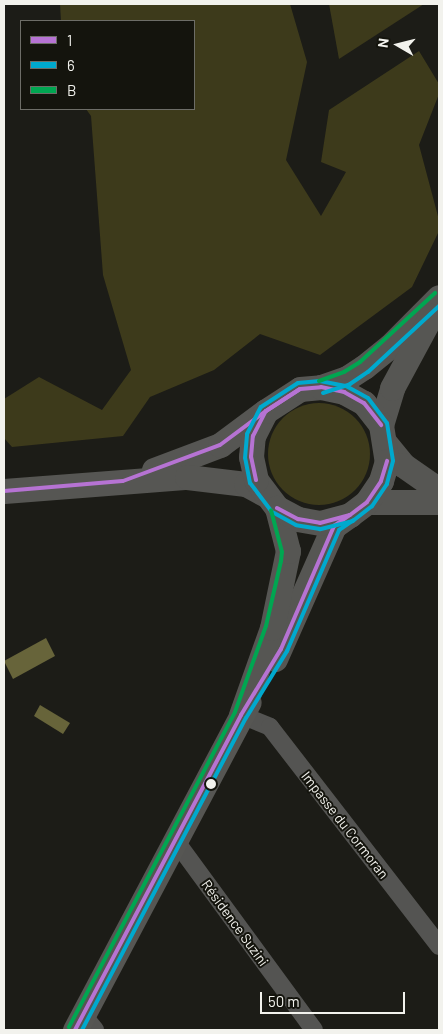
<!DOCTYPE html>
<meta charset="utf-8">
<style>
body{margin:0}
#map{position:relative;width:443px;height:1034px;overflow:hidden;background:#1c1c17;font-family:Barlow,sans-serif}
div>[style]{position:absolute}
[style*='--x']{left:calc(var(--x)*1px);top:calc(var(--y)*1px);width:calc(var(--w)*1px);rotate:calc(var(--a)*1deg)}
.green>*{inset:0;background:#3d3a1b}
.round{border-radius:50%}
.water>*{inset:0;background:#67643a}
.street>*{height:18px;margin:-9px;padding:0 9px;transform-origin:9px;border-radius:9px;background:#545452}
.secondary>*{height:25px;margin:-12.5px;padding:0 12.5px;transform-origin:12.5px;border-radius:12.5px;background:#565653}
.bus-1>*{height:4px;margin:-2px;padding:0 2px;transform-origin:2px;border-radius:2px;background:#b673d3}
.bus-2>*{height:4px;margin:-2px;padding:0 2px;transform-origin:2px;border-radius:2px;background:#00a9ce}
.bus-3>*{height:4px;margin:-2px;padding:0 2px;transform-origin:2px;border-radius:2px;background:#00a651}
.dots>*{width:14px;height:14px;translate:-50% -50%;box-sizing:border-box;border:2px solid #14140d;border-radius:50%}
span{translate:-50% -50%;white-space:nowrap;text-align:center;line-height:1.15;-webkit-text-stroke:4px #14140d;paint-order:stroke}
.street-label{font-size:14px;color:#f2f2ed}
.frame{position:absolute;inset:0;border:5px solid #f2f2ed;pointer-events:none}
.legend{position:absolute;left:20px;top:20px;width:175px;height:90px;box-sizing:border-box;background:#14140d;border:1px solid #6d6d67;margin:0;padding:6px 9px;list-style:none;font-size:15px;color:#f2f2ed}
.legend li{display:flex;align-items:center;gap:10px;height:25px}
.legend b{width:25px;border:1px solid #6d6d67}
.north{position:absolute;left:373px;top:20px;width:50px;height:50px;-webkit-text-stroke:4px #14140d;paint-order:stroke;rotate:278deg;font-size:14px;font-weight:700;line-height:20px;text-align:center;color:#f2f2ed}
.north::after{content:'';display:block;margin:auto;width:18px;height:22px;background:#f2f2ed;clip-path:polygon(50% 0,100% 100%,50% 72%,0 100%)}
.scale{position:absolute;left:260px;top:992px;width:145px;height:22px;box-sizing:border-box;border:2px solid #f2f2ed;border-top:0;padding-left:6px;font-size:15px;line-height:18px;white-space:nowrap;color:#f2f2ed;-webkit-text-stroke:4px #14140d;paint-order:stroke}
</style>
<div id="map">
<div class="green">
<div style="clip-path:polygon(60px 4px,290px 4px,307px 62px,286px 160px,321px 216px,346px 172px,321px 162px,329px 110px,419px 51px,439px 84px,439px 94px,419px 145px,439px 220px,439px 231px,412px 287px,320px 355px,260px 334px,214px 370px,150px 397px,123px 436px,12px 447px,4px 438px,4px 399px,39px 377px,102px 410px,131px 370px,103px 275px,91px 116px,86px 109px,194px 109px,194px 21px,61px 21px)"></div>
<div style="clip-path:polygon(329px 4px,424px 4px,339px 59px)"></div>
<div class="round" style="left:268px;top:403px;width:102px;height:102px"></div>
</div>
<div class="water">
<div style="clip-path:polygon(46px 638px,55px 656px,13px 679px,4px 661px)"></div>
<div style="clip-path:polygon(40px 705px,70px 723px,63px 734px,34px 716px)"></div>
</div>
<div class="street">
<div style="--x:241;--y:715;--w:31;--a:22"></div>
<div style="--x:270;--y:727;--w:277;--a:52.3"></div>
<div style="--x:175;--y:840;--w:235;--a:53.8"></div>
<div style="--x:83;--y:1015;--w:19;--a:51"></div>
</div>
<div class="secondary">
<div style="--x:321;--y:387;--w:28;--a:-19"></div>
<div style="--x:347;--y:378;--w:20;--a:-33"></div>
<div style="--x:364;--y:367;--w:33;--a:-39"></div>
<div style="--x:390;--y:346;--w:69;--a:-45"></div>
<div style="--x:381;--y:425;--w:39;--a:-73"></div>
<div style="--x:392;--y:388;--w:82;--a:-61.6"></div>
<div style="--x:386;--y:444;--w:27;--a:51"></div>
<div style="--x:403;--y:465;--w:44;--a:34.8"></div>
<div style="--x:154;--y:470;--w:71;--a:-20.7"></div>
<div style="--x:220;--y:445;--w:54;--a:-36.7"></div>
<div style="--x:4;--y:491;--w:184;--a:-4.4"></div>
<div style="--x:187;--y:477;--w:59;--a:6.8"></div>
<div style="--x:246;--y:484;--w:21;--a:29"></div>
<div style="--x:367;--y:502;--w:72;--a:0"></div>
<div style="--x:275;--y:659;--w:145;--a:-66.1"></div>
<div style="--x:334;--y:526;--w:19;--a:-35"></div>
<div style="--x:241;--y:715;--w:92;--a:-70.4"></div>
<div style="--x:272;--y:628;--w:79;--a:-78.3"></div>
<div style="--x:288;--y:551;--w:44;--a:-104.3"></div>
<div style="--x:277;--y:508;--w:35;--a:-127"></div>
<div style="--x:256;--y:480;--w:24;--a:-102"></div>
<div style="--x:251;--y:457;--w:21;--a:-85"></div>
<div style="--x:253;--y:436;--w:28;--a:-63"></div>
<div style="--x:266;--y:411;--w:40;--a:-32.9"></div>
<div style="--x:300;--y:389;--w:21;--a:-5"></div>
<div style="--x:321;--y:387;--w:24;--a:12"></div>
<div style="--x:344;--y:392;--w:23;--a:29"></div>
<div style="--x:364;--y:403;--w:28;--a:52"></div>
<div style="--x:381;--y:425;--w:36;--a:81"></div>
<div style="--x:387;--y:461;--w:21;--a:107"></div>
<div style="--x:381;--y:481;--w:25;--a:124"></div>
<div style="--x:367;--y:502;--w:21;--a:143"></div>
<div style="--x:350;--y:515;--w:31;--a:165"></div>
<div style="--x:320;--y:523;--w:22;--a:-170"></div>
<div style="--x:298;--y:519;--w:24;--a:-152"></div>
<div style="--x:75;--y:1030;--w:371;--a:-62.1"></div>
</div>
<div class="bus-1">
<div style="--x:300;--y:389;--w:21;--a:-5"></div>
<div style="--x:321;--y:387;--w:24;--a:12"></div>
<div style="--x:344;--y:392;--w:23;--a:29"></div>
<div style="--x:364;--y:403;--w:28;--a:52"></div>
<div style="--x:266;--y:411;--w:40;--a:-32.9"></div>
<div style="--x:266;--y:411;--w:40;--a:-32.9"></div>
<div style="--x:256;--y:480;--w:24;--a:-102"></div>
<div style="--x:251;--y:457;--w:21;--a:-85"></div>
<div style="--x:253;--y:436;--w:28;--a:-63"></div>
<div style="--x:4;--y:491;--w:119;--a:-4.8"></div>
<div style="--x:123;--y:481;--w:103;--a:-20.4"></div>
<div style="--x:220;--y:445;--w:57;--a:-36.5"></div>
<div style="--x:277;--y:508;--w:24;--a:28"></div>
<div style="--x:298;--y:519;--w:22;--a:10"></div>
<div style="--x:320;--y:523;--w:31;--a:-15"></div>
<div style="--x:350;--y:515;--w:21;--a:-37"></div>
<div style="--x:367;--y:502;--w:25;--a:-56"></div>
<div style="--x:381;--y:481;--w:21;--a:-73"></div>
<div style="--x:75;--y:1030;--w:356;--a:-62.2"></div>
<div style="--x:241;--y:715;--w:77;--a:-58.8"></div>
<div style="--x:281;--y:649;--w:134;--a:-66.7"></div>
<div style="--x:334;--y:526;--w:19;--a:-35"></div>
</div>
<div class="bus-2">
<div style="--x:323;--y:393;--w:28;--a:-18"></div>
<div style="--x:350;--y:384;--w:22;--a:-34"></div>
<div style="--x:368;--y:372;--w:97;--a:-42.9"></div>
<div style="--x:272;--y:512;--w:36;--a:-127"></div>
<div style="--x:250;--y:483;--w:25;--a:-101"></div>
<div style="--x:245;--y:458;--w:24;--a:-85"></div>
<div style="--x:247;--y:434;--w:30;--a:-63"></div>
<div style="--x:261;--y:407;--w:44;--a:-33"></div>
<div style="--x:298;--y:383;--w:22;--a:-5"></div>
<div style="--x:320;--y:381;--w:26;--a:11"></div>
<div style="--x:346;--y:386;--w:25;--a:29"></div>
<div style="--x:368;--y:398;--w:31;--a:53"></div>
<div style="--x:387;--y:423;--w:38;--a:81"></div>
<div style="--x:393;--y:461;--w:24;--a:105"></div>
<div style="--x:387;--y:484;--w:27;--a:124"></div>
<div style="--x:372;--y:506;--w:24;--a:142"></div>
<div style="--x:353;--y:521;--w:34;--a:166"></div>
<div style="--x:320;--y:529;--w:24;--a:-171"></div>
<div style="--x:296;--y:525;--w:25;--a:-151"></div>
<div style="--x:82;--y:1030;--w:352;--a:-62.3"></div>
<div style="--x:246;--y:718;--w:79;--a:-58.5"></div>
<div style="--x:287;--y:651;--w:132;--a:-66.7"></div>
<div style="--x:339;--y:530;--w:18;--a:-34"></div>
</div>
<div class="bus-3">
<div style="--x:319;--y:381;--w:27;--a:-20"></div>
<div style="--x:344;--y:372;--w:19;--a:-32"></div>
<div style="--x:360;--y:362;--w:102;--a:-42.6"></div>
<div style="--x:69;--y:1027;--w:356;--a:-62.2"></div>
<div style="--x:235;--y:712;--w:91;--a:-70.2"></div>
<div style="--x:266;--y:626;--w:67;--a:-77"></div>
<div style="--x:281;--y:561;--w:9;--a:-84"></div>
<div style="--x:282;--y:552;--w:43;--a:-104.7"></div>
</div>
<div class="dots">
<div style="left:211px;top:784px;background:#f2f2ed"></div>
</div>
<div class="street-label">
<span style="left:345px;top:825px;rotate:52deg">Impasse du Cormoran</span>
<span style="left:235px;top:923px;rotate:54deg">Résidence Suzini</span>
</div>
<div class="frame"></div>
<ul class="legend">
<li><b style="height:6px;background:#b673d3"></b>1</li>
<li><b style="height:6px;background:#00a9ce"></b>6</li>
<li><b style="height:6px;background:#00a651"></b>B</li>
</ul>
<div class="north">N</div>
<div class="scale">50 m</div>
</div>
